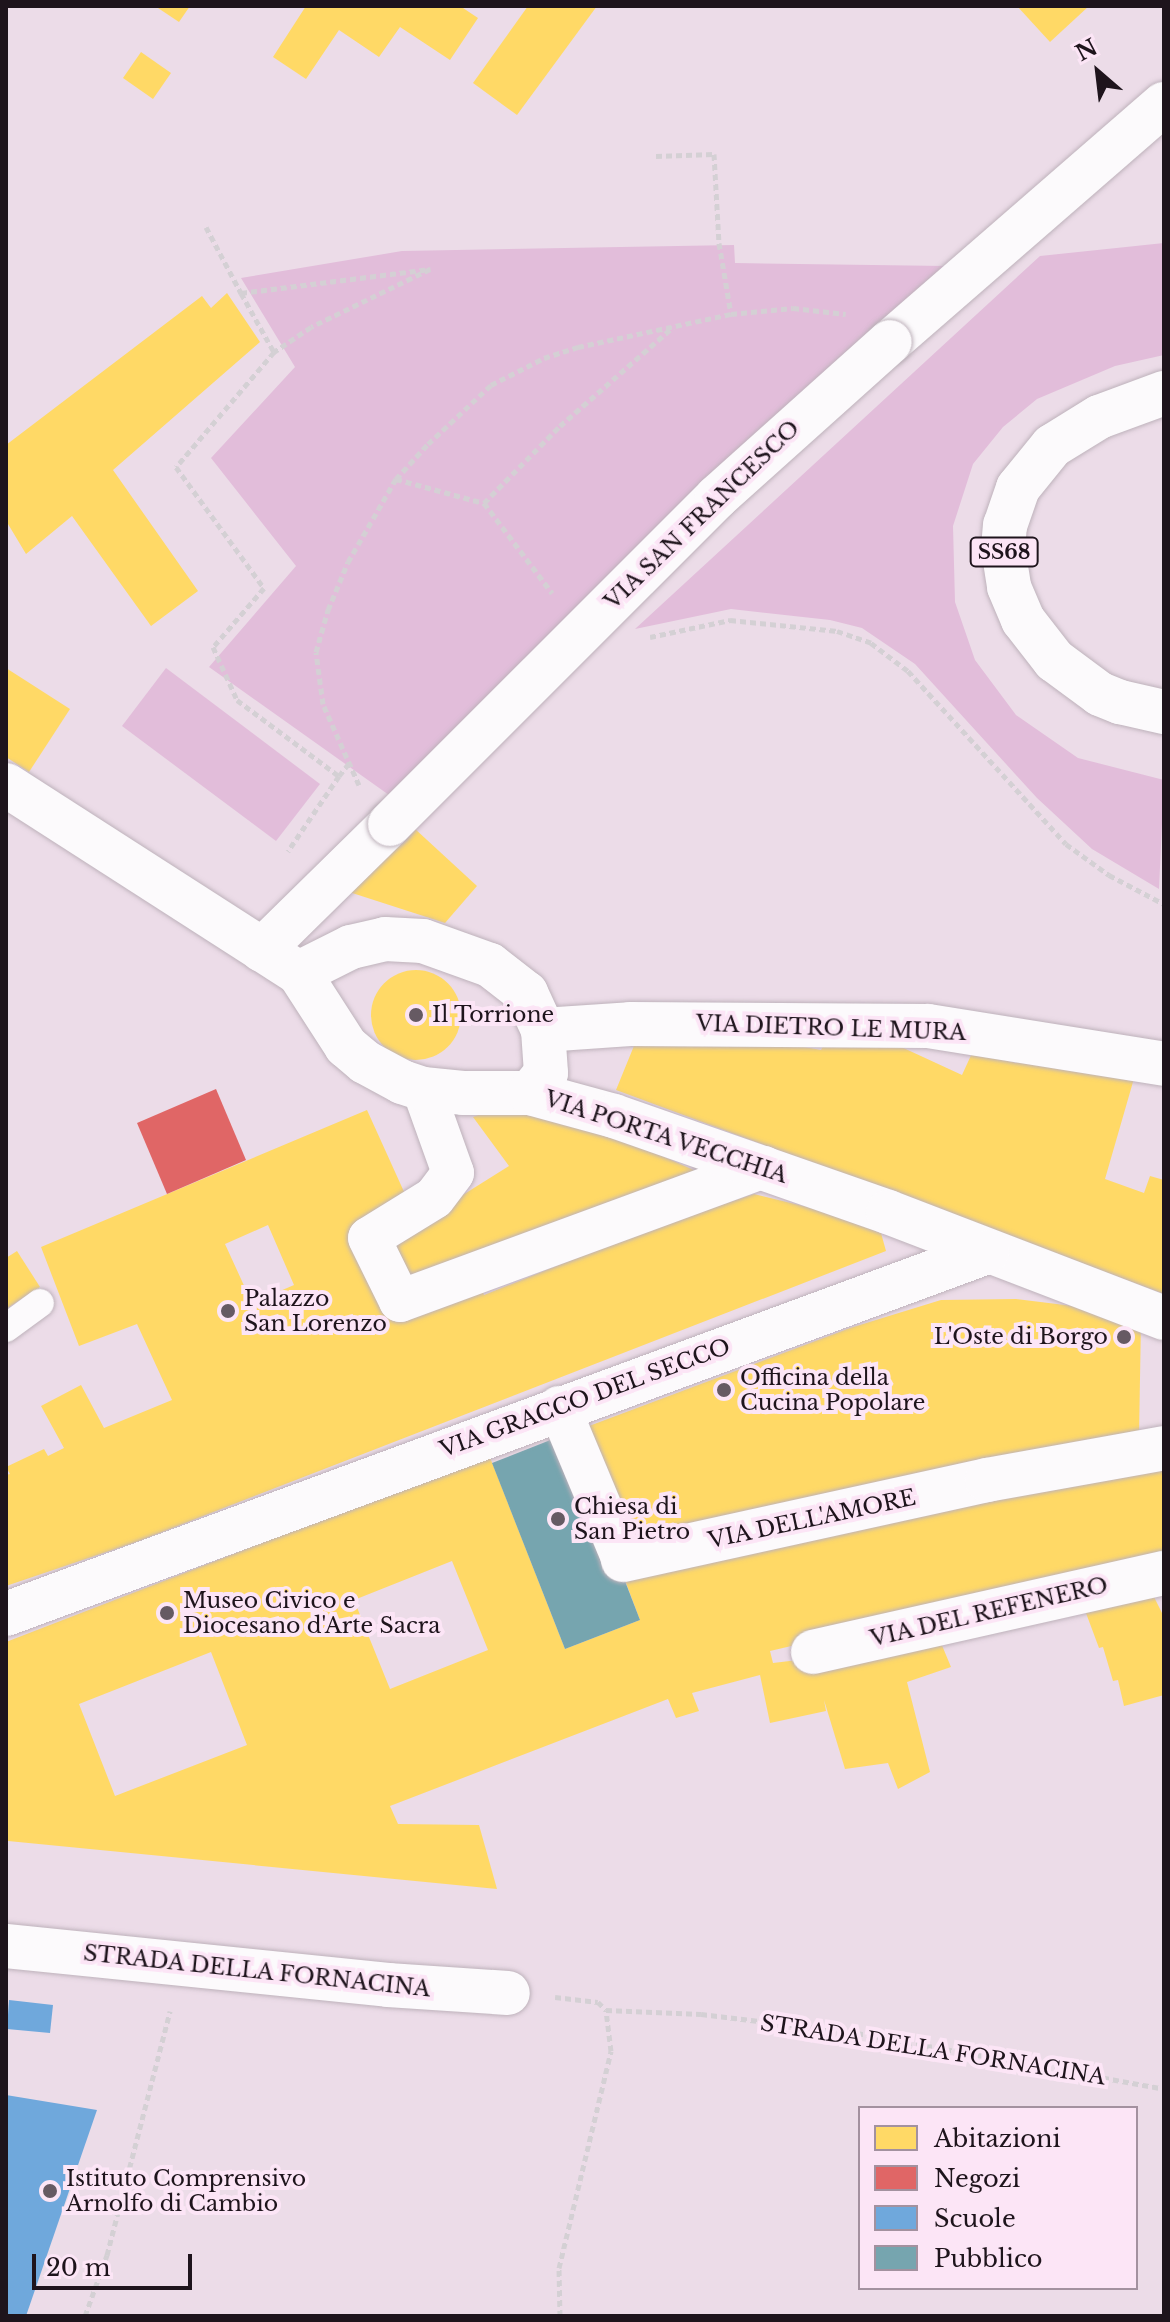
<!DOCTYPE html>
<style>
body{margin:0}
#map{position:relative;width:1170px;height:2322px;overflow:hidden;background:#ecdce8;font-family:"Libre Baskerville",serif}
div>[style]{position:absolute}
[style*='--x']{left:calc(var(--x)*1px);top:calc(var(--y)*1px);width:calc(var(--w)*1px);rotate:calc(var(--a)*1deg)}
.green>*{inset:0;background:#e2bdda}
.homes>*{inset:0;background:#ffd966}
.round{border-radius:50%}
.shops>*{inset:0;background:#e06666}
.schools>*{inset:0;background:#6fa8dc}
.public>*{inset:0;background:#76a5af}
.path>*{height:5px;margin-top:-2.5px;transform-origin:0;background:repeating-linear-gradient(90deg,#d4d0d4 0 6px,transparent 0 10px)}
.roads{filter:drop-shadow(0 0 2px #beb2bb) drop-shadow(0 0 2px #beb2bb)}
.service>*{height:28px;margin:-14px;padding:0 14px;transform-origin:14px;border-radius:14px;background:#fcfafc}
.pedestrian>*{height:42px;margin:-21px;padding:0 21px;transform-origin:21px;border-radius:21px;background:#fcfafc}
.minor>*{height:44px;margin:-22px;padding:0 22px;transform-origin:22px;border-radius:22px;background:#fcfafc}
.primary>*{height:44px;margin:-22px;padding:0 22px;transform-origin:22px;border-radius:22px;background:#fcfafc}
.bridges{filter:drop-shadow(0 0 2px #beb2bb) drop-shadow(0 0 2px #beb2bb)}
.minor-bridge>*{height:44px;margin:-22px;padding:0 22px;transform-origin:22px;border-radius:22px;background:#fcfafc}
.dots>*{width:22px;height:22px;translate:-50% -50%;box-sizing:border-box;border:4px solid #fce5f6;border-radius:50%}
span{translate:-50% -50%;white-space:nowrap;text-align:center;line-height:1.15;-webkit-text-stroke:8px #fce5f6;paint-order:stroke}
.shield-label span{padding:2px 6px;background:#fce5f6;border:2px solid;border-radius:6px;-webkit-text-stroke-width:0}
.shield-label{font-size:20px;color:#1e141c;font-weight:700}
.street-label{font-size:22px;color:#1e141c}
.poi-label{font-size:22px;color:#1e141c}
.left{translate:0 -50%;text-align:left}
.right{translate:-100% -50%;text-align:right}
.frame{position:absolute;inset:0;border:8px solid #1e141c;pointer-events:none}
.legend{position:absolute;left:858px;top:2106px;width:280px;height:184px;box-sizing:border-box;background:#fce5f6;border:2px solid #a3919f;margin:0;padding:10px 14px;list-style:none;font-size:24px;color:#1e141c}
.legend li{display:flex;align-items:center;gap:16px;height:40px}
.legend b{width:40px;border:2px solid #a3919f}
.north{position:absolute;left:1058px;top:32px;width:80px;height:80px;-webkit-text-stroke:6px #fce5f6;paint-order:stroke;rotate:332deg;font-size:22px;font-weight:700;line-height:32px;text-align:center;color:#1e141c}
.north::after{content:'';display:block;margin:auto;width:28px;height:36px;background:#1e141c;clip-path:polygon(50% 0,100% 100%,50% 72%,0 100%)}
.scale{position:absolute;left:32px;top:2254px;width:160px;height:36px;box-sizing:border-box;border:4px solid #1e141c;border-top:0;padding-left:10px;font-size:24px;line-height:28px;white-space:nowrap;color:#1e141c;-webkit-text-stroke:6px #fce5f6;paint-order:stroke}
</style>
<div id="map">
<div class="green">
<div style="clip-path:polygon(1164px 243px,1164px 355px,1115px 366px,1037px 399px,1003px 427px,973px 464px,953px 526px,955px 602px,975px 660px,1016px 715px,1078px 758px,1164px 780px,1159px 889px,1092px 849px,1037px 798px,915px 664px,862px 628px,830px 620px,731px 609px,635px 629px,1040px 256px)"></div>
<div style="clip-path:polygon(734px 245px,735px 263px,946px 266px,389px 795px,209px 667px,296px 566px,211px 458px,295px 367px,241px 278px,402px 251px)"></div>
<div style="clip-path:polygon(166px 668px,320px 784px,276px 841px,122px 726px)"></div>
</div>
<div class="homes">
<div style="clip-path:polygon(155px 6px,190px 6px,179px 22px)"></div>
<div style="clip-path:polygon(306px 6px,460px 6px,478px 18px,450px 60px,400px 27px,379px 57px,339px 30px,306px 79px,273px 57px)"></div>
<div style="clip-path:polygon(528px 6px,597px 6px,517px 115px,473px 83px)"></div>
<div style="clip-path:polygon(1017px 6px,1089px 6px,1050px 42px)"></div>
<div style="clip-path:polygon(141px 52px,171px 73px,153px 99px,123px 78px)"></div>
<div style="clip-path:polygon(227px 293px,260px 342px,113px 470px,198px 591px,151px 626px,72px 516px,26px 554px,8px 524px,6px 525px,6px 445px,202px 296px,211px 308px)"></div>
<div style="clip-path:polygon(6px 668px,70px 709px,29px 772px,6px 757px)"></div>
<div style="clip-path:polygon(414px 828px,477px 886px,445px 923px,346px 891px)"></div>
<div class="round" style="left:371px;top:970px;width:90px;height:90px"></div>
<div style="clip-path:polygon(638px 1036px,772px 1041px,821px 1050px,826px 1041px,897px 1045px,962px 1075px,973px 1051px,1016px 1063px,1020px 1055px,1135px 1075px,1105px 1179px,1144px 1193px,1150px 1176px,1164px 1180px,1164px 1294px,616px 1090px)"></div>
<div style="clip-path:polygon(497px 1108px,606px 1131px,696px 1171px,404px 1285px,383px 1245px,509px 1166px,473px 1117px)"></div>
<div style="clip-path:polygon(evenodd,367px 1110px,410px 1205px,353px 1229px,394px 1320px,480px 1284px,484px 1295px,649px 1229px,754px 1194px,828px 1212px,881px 1233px,886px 1251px,139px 1541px,6px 1586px,6px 1475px,10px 1474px,6px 1467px,44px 1449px,48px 1456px,64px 1448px,41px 1406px,81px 1385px,104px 1428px,172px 1400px,137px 1324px,79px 1346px,41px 1247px,367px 1110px,268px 1225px,294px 1285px,252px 1303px,225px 1244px,268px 1225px)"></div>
<div style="clip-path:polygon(17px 1251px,40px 1287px,6px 1309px,6px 1258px)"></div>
<div style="clip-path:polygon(1016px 1299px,1073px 1306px,1141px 1322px,1139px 1435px,625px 1547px,573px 1432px,850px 1328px,941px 1300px)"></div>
<div style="clip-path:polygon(evenodd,489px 1455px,565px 1649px,640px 1620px,623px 1575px,821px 1531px,1164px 1470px,1164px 1559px,770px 1651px,773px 1663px,941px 1643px,951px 1667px,907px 1682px,930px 1772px,898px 1789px,888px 1763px,845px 1769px,824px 1700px,826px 1711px,770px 1723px,760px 1675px,692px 1693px,699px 1711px,676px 1718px,668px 1699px,390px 1806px,398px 1824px,479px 1825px,497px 1889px,8px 1841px,6px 1642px,489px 1455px,452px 1561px,488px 1650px,390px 1689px,354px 1600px,452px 1561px,489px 1455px,211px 1652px,247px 1745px,115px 1796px,79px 1704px,211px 1652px)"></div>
<div style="clip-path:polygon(1152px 1593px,1164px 1617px,1164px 1695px,1124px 1706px,1118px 1680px,1113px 1681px,1103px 1647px,1099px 1648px,1083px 1605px)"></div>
</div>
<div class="shops">
<div style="clip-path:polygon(216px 1089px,246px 1160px,167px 1194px,137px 1123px)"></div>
</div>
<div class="schools">
<div style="clip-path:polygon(9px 2000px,53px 2005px,50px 2033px,7px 2029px)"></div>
<div style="clip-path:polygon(6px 2095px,97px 2110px,26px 2316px,6px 2316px)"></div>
</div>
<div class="public">
<div style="clip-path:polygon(568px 1433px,640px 1620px,565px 1649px,492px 1463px)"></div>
</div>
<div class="path">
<div style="--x:656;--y:156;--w:58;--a:-2"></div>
<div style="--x:714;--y:154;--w:89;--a:86.8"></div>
<div style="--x:719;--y:243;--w:72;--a:80.4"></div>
<div style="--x:206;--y:227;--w:75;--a:62.1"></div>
<div style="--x:241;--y:293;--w:191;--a:-7.2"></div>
<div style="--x:430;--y:269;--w:132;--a:154"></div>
<div style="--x:311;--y:327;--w:45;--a:146"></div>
<div style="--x:274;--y:352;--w:151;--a:130.4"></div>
<div style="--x:176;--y:467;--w:150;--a:54"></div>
<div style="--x:264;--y:588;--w:78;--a:130.8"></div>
<div style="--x:213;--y:647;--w:58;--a:65.6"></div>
<div style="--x:237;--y:700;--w:127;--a:36.7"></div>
<div style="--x:339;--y:776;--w:91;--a:124.2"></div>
<div style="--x:241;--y:293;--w:68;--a:60.8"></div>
<div style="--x:396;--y:479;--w:91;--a:15.3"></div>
<div style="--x:484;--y:503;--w:113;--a:52.9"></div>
<div style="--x:484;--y:503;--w:108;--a:-45.4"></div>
<div style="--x:560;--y:426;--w:150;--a:-41.2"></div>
<div style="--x:650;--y:637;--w:82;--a:-12"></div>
<div style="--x:730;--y:620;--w:108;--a:5.9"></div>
<div style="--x:837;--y:631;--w:36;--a:19"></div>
<div style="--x:871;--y:643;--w:46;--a:37.1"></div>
<div style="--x:908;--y:671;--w:234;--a:47.6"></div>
<div style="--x:1066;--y:844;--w:53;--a:35.8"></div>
<div style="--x:1109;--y:875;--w:62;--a:27.8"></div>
<div style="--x:339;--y:776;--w:18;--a:-52"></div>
<div style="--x:359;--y:785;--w:89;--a:-114"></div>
<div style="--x:323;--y:704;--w:52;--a:-97.7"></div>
<div style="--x:316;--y:652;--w:44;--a:-74.1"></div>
<div style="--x:328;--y:610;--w:52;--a:-67.4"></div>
<div style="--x:348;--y:562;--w:96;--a:-60"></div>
<div style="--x:396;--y:479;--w:47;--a:-47.6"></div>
<div style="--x:428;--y:444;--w:86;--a:-43.1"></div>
<div style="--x:491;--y:385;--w:59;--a:-27"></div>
<div style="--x:544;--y:358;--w:36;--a:-18"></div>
<div style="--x:578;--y:347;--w:157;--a:-12.2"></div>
<div style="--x:731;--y:314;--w:62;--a:-5.5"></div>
<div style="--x:793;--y:308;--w:53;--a:6.5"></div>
<div style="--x:555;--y:1997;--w:43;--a:6.6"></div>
<div style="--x:598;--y:2002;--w:11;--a:45"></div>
<div style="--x:606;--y:2010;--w:95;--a:2.4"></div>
<div style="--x:701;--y:2014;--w:157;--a:6.9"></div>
<div style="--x:857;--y:2033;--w:312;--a:10.3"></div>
<div style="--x:85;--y:2316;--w:65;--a:-70.2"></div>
<div style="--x:107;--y:2255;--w:252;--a:-75.5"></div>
<div style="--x:560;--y:2316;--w:48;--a:-91.2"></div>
<div style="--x:559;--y:2268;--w:223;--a:-76.5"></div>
<div style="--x:611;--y:2051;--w:41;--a:-97"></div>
</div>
<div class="roads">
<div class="service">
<div style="--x:6;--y:1328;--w:42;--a:-36.3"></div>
</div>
<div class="pedestrian">
<div style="--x:423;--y:1089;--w:89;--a:70.3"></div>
<div style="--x:453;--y:1173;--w:31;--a:127"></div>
<div style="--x:434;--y:1198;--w:76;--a:148.4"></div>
<div style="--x:369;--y:1238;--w:70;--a:63.8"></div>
<div style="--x:400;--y:1301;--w:388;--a:-20.2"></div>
<div style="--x:559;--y:1407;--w:166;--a:67.3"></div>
</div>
<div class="minor">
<div style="--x:890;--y:342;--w:363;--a:-41"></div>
<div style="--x:6;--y:785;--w:348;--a:32.7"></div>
<div style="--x:299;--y:973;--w:87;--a:57.2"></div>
<div style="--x:346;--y:1046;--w:25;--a:40"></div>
<div style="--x:365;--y:1062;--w:42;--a:28.4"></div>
<div style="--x:402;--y:1082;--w:22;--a:18"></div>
<div style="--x:423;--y:1089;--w:40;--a:5.7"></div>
<div style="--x:463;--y:1093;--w:67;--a:0"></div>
<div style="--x:530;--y:1093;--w:87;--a:15.3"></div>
<div style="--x:614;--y:1116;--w:290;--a:19.3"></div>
<div style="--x:888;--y:1212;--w:296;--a:21"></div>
<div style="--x:262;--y:950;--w:180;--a:-44.5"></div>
<div style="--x:299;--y:973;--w:58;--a:-26.6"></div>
<div style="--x:351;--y:947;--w:35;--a:-13"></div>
<div style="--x:385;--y:939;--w:38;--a:3"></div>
<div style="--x:423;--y:941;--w:71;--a:19.7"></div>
<div style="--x:490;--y:965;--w:46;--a:37.9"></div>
<div style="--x:526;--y:993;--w:41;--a:65.3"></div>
<div style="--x:543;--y:1030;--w:43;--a:86"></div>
<div style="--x:546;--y:1073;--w:26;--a:129"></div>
<div style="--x:543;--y:1030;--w:87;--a:-3.9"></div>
<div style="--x:630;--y:1024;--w:298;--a:0.4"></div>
<div style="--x:928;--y:1026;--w:239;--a:9.1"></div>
<div style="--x:623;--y:1560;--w:373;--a:-12.4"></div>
<div style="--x:987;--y:1480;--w:180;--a:-10.2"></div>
<div style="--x:6;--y:1614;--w:1046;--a:-20.25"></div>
<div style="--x:813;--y:1652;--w:360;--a:-12.7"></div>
<div style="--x:6;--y:1946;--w:384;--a:5.8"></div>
<div style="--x:388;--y:1985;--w:120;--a:3.8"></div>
</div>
<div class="primary">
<div style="--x:1164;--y:393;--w:69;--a:159.7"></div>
<div style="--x:1099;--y:417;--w:55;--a:148.3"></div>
<div style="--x:1052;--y:446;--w:54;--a:129"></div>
<div style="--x:1018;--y:488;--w:39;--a:109"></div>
<div style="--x:1005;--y:525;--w:23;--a:95"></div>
<div style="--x:1003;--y:548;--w:39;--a:81"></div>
<div style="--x:1009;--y:587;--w:36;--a:67"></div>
<div style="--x:1023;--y:620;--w:51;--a:52.2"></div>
<div style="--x:1054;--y:660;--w:57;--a:36.5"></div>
<div style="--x:1100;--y:694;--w:22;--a:22"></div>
<div style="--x:1120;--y:702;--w:45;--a:12.8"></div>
</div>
</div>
<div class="bridges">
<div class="minor-bridge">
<div style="--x:390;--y:824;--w:462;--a:-45"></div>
<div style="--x:717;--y:497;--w:232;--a:-41.9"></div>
</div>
</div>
<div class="dots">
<div style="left:416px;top:1015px;background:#665a63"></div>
<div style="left:228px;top:1311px;background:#665a63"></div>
<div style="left:1124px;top:1337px;background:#665a63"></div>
<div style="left:724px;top:1390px;background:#665a63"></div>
<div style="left:558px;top:1519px;background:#665a63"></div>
<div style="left:167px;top:1613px;background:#665a63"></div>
<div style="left:50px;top:2191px;background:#665a63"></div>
</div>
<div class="shield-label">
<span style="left:1004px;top:552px">SS68</span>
</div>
<div class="street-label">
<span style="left:702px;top:515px;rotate:-44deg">VIA SAN FRANCESCO</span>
<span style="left:831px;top:1028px;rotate:2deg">VIA DIETRO LE MURA</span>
<span style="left:666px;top:1137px;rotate:18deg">VIA PORTA VECCHIA</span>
<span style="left:585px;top:1398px;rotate:-20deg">VIA GRACCO DEL SECCO</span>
<span style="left:812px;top:1519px;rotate:-12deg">VIA DELL'AMORE</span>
<span style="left:989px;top:1612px;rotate:-13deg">VIA DEL REFENERO</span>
<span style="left:257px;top:1971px;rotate:6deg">STRADA DELLA FORNACINA</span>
<span style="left:933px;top:2050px;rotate:9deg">STRADA DELLA FORNACINA</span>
</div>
<div class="poi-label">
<span class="left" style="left:432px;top:1015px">Il Torrione</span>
<span class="left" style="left:244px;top:1311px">Palazzo<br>San Lorenzo</span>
<span class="right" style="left:1108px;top:1337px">L'Oste di Borgo</span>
<span class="left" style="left:740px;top:1390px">Officina della<br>Cucina Popolare</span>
<span class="left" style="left:574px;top:1519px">Chiesa di<br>San Pietro</span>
<span class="left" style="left:183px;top:1613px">Museo Civico e<br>Diocesano d'Arte Sacra</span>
<span class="left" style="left:66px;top:2191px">Istituto Comprensivo<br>Arnolfo di Cambio</span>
</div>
<div class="frame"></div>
<ul class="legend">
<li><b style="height:22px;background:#ffd966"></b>Abitazioni</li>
<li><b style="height:22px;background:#e06666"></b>Negozi</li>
<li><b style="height:22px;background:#6fa8dc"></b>Scuole</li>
<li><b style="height:22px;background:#76a5af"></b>Pubblico</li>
</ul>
<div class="north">N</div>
<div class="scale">20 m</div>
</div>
